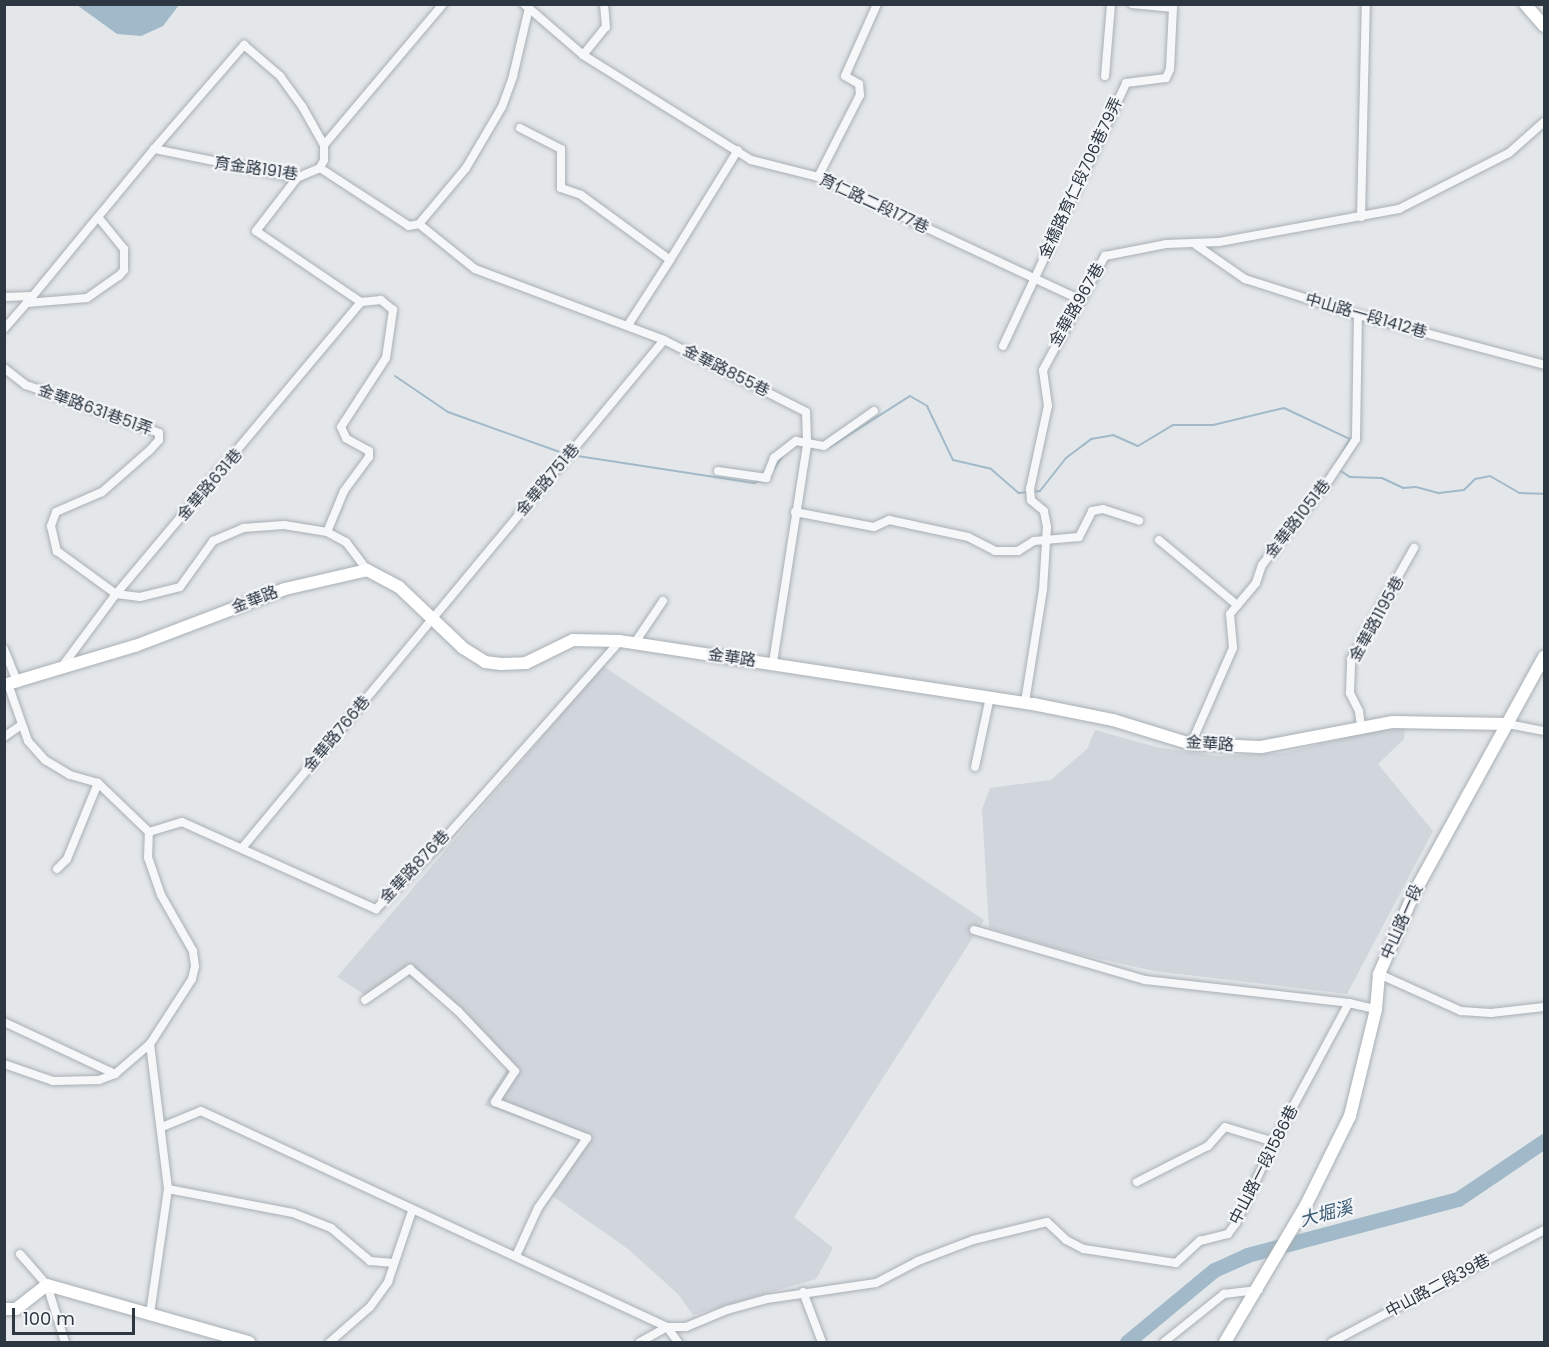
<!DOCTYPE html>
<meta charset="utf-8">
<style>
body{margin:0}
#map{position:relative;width:1549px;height:1347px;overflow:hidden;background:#e3e7ea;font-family:Poppins,"Noto Sans TC",sans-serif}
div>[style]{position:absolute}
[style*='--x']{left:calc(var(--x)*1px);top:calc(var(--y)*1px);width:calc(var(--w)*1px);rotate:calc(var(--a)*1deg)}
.built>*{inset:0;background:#d1d6dc}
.water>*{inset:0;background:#a1b9c8}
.stream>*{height:2px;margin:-1px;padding:0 1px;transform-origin:1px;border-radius:1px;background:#a1b9c8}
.river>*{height:15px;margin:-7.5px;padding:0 7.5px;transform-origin:7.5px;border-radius:7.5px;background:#a1b9c8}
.roads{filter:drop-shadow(0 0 2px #a8afb4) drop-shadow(0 0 2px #a8afb4)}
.street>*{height:8px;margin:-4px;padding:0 4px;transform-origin:4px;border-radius:4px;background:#f6f7f9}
.secondary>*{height:12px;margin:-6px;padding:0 6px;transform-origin:6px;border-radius:6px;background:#fff}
span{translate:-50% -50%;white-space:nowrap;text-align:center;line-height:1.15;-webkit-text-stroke:4.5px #f3f5f8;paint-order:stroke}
.street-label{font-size:16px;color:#2c3742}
.water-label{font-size:18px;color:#385a73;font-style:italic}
.frame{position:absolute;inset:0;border:6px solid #2c3742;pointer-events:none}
.scale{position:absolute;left:12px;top:1308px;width:123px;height:27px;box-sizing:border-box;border:3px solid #2c3742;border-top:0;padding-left:8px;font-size:18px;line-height:21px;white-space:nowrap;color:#2c3742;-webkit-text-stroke:4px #f3f5f8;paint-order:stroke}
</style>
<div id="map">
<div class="built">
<div style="clip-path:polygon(603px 666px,984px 920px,794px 1217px,833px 1248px,816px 1279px,693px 1315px,678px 1294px,628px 1249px,545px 1191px,579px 1140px,484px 1105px,507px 1069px,445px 1004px,406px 975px,367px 996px,337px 977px)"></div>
<div style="clip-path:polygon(1405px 729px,1404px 739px,1378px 764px,1433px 831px,1347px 994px,1154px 971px,1070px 952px,989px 928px,982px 809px,990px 788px,1051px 780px,1087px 749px,1095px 730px,1156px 747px,1217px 756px,1283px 753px,1379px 730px)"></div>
</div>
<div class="water">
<div style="clip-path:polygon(77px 5px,179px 4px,179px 5px,163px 26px,141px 36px,117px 34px)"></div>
</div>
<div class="stream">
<div style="--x:395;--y:376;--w:64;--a:34.2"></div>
<div style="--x:448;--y:412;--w:124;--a:19.7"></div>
<div style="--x:830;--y:447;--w:95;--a:-32.5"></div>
<div style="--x:910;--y:396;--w:20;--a:30"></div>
<div style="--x:927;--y:406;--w:60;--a:64.3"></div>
<div style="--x:953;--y:460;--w:39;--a:13"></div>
<div style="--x:991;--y:469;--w:37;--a:41"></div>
<div style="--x:1019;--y:493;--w:9;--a:-6"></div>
<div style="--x:571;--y:455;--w:185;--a:8.7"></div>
<div style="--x:754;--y:483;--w:7;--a:-27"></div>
<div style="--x:774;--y:469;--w:18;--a:-56"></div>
<div style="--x:1338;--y:469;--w:14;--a:34"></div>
<div style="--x:1350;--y:477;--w:32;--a:2"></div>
<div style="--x:1382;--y:478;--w:23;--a:25"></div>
<div style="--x:1403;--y:488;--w:13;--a:-4"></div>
<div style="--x:1416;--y:487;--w:24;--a:15"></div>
<div style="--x:1439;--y:493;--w:25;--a:-7"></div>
<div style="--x:1464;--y:490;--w:16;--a:-45"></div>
<div style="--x:1475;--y:479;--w:15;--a:-11"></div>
<div style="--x:1490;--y:476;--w:34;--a:30"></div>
<div style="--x:1520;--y:493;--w:24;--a:2"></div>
<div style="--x:1034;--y:492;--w:6;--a:-9"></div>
<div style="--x:1040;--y:491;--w:42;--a:-51.8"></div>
<div style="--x:1066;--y:458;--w:31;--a:-37"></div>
<div style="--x:1091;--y:439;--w:22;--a:-10"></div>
<div style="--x:1113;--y:435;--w:27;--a:24"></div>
<div style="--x:1138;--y:446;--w:41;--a:-31"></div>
<div style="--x:1173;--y:425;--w:40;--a:0"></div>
<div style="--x:1213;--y:425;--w:73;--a:-13.5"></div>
<div style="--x:1284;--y:408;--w:73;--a:25.2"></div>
<div style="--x:1350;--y:439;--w:28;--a:120"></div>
</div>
<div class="river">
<div style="--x:1127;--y:1342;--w:113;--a:-39.6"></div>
<div style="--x:1214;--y:1270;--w:36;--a:-24"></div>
<div style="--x:1247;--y:1255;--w:218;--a:-14.9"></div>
<div style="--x:1458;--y:1199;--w:104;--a:-34"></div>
</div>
<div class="roads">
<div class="street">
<div style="--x:524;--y:4;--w:78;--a:40.8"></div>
<div style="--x:583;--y:55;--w:198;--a:32"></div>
<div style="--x:751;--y:160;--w:69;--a:14.2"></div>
<div style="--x:818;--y:177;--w:290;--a:25.1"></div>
<div style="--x:583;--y:55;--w:36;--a:-51"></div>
<div style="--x:606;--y:27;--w:23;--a:-95"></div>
<div style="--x:1105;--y:76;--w:72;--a:-85.2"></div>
<div style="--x:520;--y:128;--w:46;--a:27.1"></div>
<div style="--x:561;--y:149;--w:39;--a:90"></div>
<div style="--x:561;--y:188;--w:21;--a:19"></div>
<div style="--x:581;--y:195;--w:110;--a:36.1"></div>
<div style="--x:670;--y:260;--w:129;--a:-58.3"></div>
<div style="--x:324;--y:145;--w:185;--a:-49.8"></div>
<div style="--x:320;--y:168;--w:106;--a:33.1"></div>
<div style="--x:409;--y:226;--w:10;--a:-11"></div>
<div style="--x:419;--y:224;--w:73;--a:-50"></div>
<div style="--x:466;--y:168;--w:71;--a:-59.5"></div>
<div style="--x:502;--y:107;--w:33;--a:-70"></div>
<div style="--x:513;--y:76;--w:70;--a:-76.8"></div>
<div style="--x:818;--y:177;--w:92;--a:-62.9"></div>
<div style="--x:860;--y:95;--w:11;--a:-95"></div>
<div style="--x:859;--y:84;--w:16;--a:-150"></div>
<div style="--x:845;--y:76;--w:79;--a:-66"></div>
<div style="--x:297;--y:178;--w:67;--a:127.7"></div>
<div style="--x:256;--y:231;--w:127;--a:34.1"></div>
<div style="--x:1361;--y:217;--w:213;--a:-88.7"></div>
<div style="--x:419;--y:224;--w:72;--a:38.8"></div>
<div style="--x:475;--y:269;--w:202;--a:20.6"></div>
<div style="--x:664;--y:340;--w:159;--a:26.9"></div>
<div style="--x:806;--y:412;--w:33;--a:88"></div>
<div style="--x:807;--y:445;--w:221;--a:98.9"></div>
<div style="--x:1196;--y:245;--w:60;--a:34.8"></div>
<div style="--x:1245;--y:279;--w:119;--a:17.7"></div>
<div style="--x:1358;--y:315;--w:193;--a:15"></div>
<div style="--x:4;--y:297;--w:28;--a:-2"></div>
<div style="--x:27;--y:303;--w:112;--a:-50.5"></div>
<div style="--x:628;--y:325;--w:77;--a:-57.1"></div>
<div style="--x:4;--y:329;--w:35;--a:-49"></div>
<div style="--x:27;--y:303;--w:60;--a:-4.8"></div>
<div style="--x:87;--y:298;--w:39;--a:-35"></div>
<div style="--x:119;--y:276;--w:8;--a:-50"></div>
<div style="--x:124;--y:270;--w:21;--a:-90"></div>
<div style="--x:124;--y:249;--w:41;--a:-129.1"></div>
<div style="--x:98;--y:217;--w:88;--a:-50.5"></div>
<div style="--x:154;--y:149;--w:138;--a:-49.1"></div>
<div style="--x:244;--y:45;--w:48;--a:40.7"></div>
<div style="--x:280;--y:76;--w:37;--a:54"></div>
<div style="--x:302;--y:106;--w:45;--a:60.6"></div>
<div style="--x:324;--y:145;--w:15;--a:90"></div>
<div style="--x:324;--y:160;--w:9;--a:117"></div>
<div style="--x:320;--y:168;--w:25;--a:157"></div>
<div style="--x:297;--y:178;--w:146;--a:-168.5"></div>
<div style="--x:1003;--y:346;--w:290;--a:-64.9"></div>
<div style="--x:1126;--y:83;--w:40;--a:-7.1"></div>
<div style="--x:1166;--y:78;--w:10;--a:-66"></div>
<div style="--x:1170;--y:69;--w:61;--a:-87.2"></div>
<div style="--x:1173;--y:8;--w:41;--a:-174.4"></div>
<div style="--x:4;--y:368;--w:28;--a:38"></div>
<div style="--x:26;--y:385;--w:141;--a:19.8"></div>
<div style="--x:159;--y:433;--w:7;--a:90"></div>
<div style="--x:159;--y:440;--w:13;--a:132"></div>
<div style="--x:150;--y:450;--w:64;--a:138.8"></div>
<div style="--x:102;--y:492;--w:50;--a:156.5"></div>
<div style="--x:56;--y:512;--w:15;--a:110"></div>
<div style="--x:51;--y:526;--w:26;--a:77"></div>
<div style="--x:57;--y:551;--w:73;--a:36.1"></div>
<div style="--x:116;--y:594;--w:24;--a:7"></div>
<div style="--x:140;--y:597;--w:41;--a:-14"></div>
<div style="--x:180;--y:587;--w:57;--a:-54.3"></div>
<div style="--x:213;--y:541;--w:33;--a:-23"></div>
<div style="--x:243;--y:528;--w:41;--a:-4.2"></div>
<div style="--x:284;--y:525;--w:44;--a:9.2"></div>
<div style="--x:327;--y:532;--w:21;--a:28"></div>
<div style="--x:346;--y:542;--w:35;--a:53"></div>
<div style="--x:718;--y:471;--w:49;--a:8.3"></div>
<div style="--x:766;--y:478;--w:22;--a:-68"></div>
<div style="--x:774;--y:458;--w:28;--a:-38"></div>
<div style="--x:796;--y:441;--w:28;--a:10"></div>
<div style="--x:824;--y:446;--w:61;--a:-35"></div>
<div style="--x:795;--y:512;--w:80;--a:10.8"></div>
<div style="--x:874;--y:527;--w:17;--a:-25"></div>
<div style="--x:889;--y:520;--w:24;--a:12"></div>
<div style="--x:912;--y:525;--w:57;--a:12.1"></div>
<div style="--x:968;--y:537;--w:30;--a:27"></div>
<div style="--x:995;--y:551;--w:23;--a:0"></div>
<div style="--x:1018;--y:551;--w:19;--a:-32"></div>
<div style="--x:1034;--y:541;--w:45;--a:-5.1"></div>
<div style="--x:1079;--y:537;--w:29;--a:-63"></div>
<div style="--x:1092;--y:511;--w:11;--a:-10"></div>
<div style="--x:1103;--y:509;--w:38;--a:18"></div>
<div style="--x:327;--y:532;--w:44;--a:-67.5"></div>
<div style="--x:344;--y:491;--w:42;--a:-53.7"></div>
<div style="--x:369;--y:457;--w:6;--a:-90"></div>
<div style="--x:369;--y:451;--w:26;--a:-151"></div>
<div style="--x:346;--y:438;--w:12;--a:-114"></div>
<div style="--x:341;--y:427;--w:82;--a:-56.9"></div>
<div style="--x:386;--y:358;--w:49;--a:-81.7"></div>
<div style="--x:393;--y:310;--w:16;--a:-140"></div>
<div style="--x:381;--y:300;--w:20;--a:174"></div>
<div style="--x:1159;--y:540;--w:102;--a:39.8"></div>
<div style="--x:634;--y:644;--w:52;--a:-56"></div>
<div style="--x:4;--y:649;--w:37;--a:68"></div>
<div style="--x:61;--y:668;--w:92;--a:-53.4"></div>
<div style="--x:116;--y:594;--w:381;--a:-50"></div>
<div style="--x:1025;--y:702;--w:113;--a:-80.9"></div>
<div style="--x:1043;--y:590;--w:63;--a:-86.4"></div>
<div style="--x:1047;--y:527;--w:16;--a:-101"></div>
<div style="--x:1044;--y:511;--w:17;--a:-140"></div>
<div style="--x:1031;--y:500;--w:11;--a:-95"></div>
<div style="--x:1030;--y:489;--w:85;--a:-77.8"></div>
<div style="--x:1048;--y:406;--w:36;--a:-98"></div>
<div style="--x:1043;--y:370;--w:130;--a:-61.5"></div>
<div style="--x:1105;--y:256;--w:62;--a:-11.1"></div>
<div style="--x:1166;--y:244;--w:53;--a:-2.2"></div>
<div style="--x:1219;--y:242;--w:183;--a:-10.4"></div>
<div style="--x:1399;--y:209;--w:123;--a:-27"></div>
<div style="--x:1509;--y:153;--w:47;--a:-41.5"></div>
<div style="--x:1508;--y:724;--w:37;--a:11"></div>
<div style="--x:1361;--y:726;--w:15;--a:-98"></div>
<div style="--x:1359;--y:711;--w:20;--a:-117"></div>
<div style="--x:1350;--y:693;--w:34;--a:-88"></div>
<div style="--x:1351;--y:659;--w:128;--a:-60.4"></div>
<div style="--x:4;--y:737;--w:21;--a:-35"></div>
<div style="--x:1191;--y:744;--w:105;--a:-66.4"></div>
<div style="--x:1233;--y:648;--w:34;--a:-95"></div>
<div style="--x:1230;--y:614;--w:40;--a:-50"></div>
<div style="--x:1256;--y:583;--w:19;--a:-72"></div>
<div style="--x:1262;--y:565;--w:108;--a:-51.8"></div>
<div style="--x:1329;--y:480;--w:49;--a:-56.6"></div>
<div style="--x:1356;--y:439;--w:124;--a:-89.1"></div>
<div style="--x:975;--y:767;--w:72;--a:-77.9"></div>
<div style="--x:149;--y:832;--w:34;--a:-17"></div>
<div style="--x:182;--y:822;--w:213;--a:24.2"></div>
<div style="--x:376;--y:909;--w:88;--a:-45.5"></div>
<div style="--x:438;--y:846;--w:274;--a:-48.4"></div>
<div style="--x:242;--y:848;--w:660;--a:-50.28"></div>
<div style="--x:57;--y:869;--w:14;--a:-45"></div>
<div style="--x:67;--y:859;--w:82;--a:-67.8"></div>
<div style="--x:974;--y:930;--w:178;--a:16.3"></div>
<div style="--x:1145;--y:980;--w:205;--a:6.4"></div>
<div style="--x:1379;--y:974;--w:90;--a:24.3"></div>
<div style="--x:1461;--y:1011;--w:30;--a:4"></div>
<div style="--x:1491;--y:1013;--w:53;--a:-6.5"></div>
<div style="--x:365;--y:1000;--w:55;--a:-34.6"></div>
<div style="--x:410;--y:969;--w:64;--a:41.2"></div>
<div style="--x:458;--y:1011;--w:83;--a:46.5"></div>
<div style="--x:515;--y:1071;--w:37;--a:123"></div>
<div style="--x:495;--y:1102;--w:99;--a:21.4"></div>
<div style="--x:587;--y:1138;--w:85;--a:125"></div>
<div style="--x:538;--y:1208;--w:53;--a:114.6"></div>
<div style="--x:4;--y:1022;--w:123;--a:25.1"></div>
<div style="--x:150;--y:1044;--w:146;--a:82.9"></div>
<div style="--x:168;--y:1189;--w:126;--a:98.2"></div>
<div style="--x:4;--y:1064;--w:52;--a:19.1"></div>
<div style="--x:53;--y:1081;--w:46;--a:-1.2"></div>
<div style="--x:99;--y:1080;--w:17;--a:-21"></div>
<div style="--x:115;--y:1074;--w:46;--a:-40.6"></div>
<div style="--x:150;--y:1044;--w:77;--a:-57.1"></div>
<div style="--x:192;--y:979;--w:13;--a:-77"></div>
<div style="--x:195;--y:966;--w:15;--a:-98"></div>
<div style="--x:193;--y:951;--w:64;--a:-119.7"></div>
<div style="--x:161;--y:895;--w:39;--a:-109"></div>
<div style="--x:148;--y:858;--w:26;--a:-88"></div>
<div style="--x:149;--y:832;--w:71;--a:-136.1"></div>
<div style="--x:98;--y:783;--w:29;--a:-164"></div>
<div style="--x:70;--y:775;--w:29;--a:-149"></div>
<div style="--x:45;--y:760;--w:25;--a:-132"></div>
<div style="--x:28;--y:741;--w:60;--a:-109.3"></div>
<div style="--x:162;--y:1127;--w:42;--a:-22.3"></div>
<div style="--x:201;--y:1111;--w:514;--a:24.87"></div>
<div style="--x:667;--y:1327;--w:19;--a:54"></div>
<div style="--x:1137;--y:1182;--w:80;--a:-26.9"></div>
<div style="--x:1208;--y:1146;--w:25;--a:-48"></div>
<div style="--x:1225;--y:1127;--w:51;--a:17"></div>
<div style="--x:168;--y:1189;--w:127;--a:10.9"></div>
<div style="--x:293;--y:1213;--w:41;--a:21.5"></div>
<div style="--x:331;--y:1228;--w:51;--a:40.2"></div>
<div style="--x:370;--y:1261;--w:24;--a:5"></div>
<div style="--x:20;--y:1254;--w:41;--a:48.9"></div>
<div style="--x:47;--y:1285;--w:60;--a:72.5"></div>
<div style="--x:803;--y:1292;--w:53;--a:69.2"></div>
<div style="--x:330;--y:1342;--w:53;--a:-41.2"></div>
<div style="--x:370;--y:1307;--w:31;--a:-54"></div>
<div style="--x:388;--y:1282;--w:75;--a:-71.3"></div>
<div style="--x:640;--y:1342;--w:31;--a:-29"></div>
<div style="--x:667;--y:1327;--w:19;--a:0"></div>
<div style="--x:686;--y:1327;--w:44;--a:-22.5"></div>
<div style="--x:727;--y:1310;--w:41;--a:-15.4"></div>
<div style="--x:767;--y:1299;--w:110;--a:-8.4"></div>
<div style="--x:876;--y:1283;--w:47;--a:-27.6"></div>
<div style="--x:918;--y:1261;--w:59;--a:-20.9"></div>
<div style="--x:973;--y:1240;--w:76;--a:-13.7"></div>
<div style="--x:1047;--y:1222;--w:26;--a:43"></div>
<div style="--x:1066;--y:1240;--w:20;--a:27"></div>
<div style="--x:1084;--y:1249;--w:93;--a:8.7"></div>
<div style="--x:1176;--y:1263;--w:33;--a:-43"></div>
<div style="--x:1200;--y:1241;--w:29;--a:-14"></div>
<div style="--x:1228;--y:1234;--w:14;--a:-54"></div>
<div style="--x:1236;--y:1223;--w:89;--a:-64.9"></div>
<div style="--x:1274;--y:1142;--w:158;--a:-61.7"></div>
<div style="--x:1349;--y:1003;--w:28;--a:13"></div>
<div style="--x:1164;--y:1342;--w:77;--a:-38.7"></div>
<div style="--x:1224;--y:1294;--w:35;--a:-7"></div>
<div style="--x:1332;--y:1342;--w:240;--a:-27.8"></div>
</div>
<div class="secondary">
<div style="--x:1525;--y:4;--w:29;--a:49"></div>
<div style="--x:4;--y:685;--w:137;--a:-16.6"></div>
<div style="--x:135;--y:646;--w:160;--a:-20.8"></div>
<div style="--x:285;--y:589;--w:84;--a:-13"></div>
<div style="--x:367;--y:570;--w:36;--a:28"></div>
<div style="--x:399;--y:587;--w:88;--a:43.6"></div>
<div style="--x:463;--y:648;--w:26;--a:32"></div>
<div style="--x:485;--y:662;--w:16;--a:7"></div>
<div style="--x:501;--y:664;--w:25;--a:-2"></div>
<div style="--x:526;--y:663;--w:52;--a:-26.1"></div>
<div style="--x:573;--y:640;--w:47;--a:1.2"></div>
<div style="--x:620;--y:641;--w:418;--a:8.7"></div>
<div style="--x:1033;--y:704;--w:82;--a:11.3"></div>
<div style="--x:1113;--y:720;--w:82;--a:17.1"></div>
<div style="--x:1191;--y:744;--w:70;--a:2.5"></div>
<div style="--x:1261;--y:747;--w:133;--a:-10.8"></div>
<div style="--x:1392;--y:722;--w:116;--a:1"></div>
<div style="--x:4;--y:1309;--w:12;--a:0"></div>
<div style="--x:16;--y:1309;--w:39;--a:-38"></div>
<div style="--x:47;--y:1285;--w:210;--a:15.8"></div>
<div style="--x:1225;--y:1342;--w:159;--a:-59.4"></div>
<div style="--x:1306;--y:1205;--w:99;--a:-63.7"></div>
<div style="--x:1350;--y:1116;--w:110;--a:-76.3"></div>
<div style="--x:1376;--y:1009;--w:35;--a:-85"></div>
<div style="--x:1379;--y:974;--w:86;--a:-66.7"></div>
<div style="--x:1413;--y:895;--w:272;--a:-61.2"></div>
</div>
</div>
<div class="street-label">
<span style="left:256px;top:169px;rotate:8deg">育金路191巷</span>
<span style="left:1081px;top:178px;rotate:-65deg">金橋路育仁段706巷79弄</span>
<span style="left:874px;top:204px;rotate:25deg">育仁路二段177巷</span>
<span style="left:1077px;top:305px;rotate:-60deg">金華路967巷</span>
<span style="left:1366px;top:316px;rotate:16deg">中山路一段1412巷</span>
<span style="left:726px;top:371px;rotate:27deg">金華路855巷</span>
<span style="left:95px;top:410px;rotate:20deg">金華路631巷51弄</span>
<span style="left:548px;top:480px;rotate:-50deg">金華路751巷</span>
<span style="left:210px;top:485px;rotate:-49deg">金華路631巷</span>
<span style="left:1298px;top:519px;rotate:-52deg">金華路1051巷</span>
<span style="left:255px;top:600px;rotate:-21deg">金華路</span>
<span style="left:1377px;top:619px;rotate:-61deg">金華路1195巷</span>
<span style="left:732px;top:658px;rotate:8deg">金華路</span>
<span style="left:337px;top:734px;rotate:-50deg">金華路766巷</span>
<span style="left:1210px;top:744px;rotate:4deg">金華路</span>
<span style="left:415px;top:867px;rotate:-47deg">金華路876巷</span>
<span style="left:1402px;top:922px;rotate:-66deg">中山路一段</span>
<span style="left:1264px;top:1165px;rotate:-63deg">中山路一段1586巷</span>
<span style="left:1438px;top:1286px;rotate:-28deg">中山路二段39巷</span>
</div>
<div class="water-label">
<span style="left:1326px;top:1214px;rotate:-15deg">大堀溪</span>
</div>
<div class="frame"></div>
<div class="scale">100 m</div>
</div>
